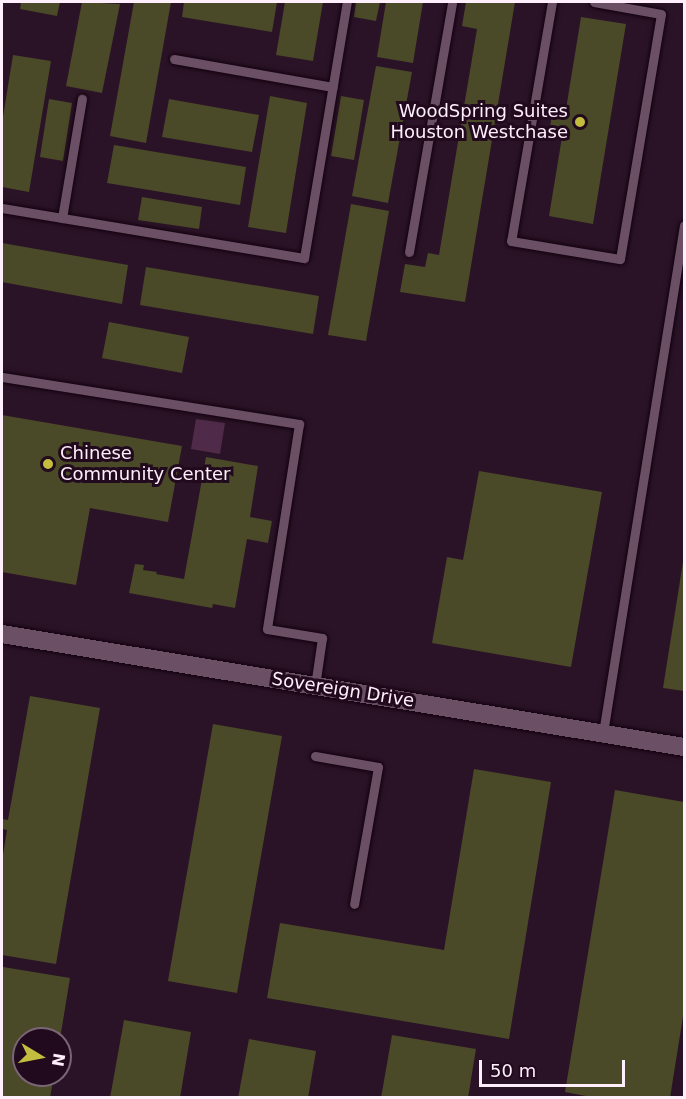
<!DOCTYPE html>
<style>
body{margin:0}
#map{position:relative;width:686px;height:1099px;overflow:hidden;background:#2b1327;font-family:"DejaVu Sans",sans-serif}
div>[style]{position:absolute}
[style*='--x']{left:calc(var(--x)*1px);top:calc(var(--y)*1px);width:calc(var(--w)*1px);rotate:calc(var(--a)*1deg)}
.green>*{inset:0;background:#502b49}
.building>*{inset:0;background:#4a4928}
.roads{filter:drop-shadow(0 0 2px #12010f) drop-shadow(0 0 2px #12010f)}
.service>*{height:9px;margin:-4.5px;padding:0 4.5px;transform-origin:4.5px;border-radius:4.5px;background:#6a4f65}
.minor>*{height:18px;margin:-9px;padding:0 9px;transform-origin:9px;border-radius:9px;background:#6a4f65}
.dots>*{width:16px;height:16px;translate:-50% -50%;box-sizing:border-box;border:3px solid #210a1d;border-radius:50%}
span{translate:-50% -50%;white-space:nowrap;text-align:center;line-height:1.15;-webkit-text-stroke:6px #210a1d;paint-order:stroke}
.poi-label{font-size:18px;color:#ffeefb}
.right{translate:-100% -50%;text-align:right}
.left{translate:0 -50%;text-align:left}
.street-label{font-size:18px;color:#ffeefb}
.frame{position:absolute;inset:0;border:3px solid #ffeefb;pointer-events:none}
.north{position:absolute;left:12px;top:1027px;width:60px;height:60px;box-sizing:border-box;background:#210a1d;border:2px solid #7a6576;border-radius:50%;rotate:100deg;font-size:16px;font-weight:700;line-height:24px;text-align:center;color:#ffeefb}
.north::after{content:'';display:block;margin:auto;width:21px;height:27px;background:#c2bd3f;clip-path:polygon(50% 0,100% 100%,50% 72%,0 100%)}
.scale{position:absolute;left:479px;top:1060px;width:146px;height:27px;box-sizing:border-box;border:3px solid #ffeefb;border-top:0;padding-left:8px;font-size:18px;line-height:21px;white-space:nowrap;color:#ffeefb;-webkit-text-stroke:4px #210a1d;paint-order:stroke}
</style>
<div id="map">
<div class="green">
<div style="clip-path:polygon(196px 419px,225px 423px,220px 454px,191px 449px)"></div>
</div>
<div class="building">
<div style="clip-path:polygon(21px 2px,60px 2px,57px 16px,20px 9px)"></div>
<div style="clip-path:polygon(82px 2px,120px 4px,102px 93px,66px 86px)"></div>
<div style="clip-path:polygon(134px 2px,171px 2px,146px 143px,110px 136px)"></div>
<div style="clip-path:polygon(184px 2px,277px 2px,272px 32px,182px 17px)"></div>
<div style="clip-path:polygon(285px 2px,323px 2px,313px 61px,276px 55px)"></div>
<div style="clip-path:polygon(356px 2px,380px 2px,376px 21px,354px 17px)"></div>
<div style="clip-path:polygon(386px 2px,423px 2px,413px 63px,377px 57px)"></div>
<div style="clip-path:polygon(466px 2px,515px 2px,465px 302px,400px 292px,405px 264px,425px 267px,428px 253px,439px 255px,477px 29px,462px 26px)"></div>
<div style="clip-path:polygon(581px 17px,626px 24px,593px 224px,549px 216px,562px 137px,549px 135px,553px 107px,566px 109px)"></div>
<div style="clip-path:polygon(13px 55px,51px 61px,29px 192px,2px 187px,2px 123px)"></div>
<div style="clip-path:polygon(376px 66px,412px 72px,388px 203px,352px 196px)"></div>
<div style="clip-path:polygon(270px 96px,307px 103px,286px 233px,248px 227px)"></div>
<div style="clip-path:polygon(341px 96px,364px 100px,354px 160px,331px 156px)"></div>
<div style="clip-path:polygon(49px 99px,72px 103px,63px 161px,40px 157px)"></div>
<div style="clip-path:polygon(169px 99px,259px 115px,252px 152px,162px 137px)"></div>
<div style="clip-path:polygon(114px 145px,246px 167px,240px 205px,107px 183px)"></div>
<div style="clip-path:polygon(142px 197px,202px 207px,199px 229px,138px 220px)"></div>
<div style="clip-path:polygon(351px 204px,389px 211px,366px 341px,328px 335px)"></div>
<div style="clip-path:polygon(2px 243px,128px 265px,122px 304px,2px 282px)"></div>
<div style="clip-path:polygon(146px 267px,319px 296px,313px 334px,140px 305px)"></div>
<div style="clip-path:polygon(109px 322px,189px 337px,182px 373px,102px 358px)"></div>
<div style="clip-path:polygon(2px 415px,182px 446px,168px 522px,90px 508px,76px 585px,2px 572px)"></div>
<div style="clip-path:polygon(206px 457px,258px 466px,250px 517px,272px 521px,268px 543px,247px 539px,235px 608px,213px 604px,212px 608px,129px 593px,135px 564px,144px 565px,143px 570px,157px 572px,156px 574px,184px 579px)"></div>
<div style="clip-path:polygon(479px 471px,602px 492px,571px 667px,432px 643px,447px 557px,463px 560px)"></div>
<div style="clip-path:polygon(683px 562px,684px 562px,684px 691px,663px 688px)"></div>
<div style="clip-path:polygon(30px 696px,100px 708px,56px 964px,2px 955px,2px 861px,7px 830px,2px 829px,2px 819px,8px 820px)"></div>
<div style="clip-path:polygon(213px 724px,282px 736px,237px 993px,168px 981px)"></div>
<div style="clip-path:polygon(474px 769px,551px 782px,509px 1039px,267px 998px,280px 923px,444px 950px)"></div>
<div style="clip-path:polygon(615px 790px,684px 802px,684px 1010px,670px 1098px,596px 1098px,565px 1092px)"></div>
<div style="clip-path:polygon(3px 967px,70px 978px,60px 1039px,24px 1039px,24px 1075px,54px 1075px,50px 1098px,2px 1098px)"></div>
<div style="clip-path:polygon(124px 1020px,191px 1032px,180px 1098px,110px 1098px)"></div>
<div style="clip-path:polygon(392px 1035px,476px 1049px,468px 1098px,381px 1098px)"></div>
<div style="clip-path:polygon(249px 1039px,316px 1051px,308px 1098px,238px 1098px)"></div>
</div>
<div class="roads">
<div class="service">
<div style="--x:552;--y:2;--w:242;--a:99.7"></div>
<div style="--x:511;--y:241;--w:110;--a:9.4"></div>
<div style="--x:620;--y:259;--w:248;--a:-80.5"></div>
<div style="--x:661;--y:14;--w:68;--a:-169.8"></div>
<div style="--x:174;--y:59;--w:161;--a:10"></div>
<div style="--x:2;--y:208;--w:306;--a:9.4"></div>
<div style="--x:304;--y:258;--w:260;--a:-80.5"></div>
<div style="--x:62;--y:218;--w:121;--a:-80.5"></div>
<div style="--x:409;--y:252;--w:254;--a:-80.2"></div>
<div style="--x:2;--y:377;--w:301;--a:9"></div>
<div style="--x:299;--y:424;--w:207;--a:98.9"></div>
<div style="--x:267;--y:629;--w:56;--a:9.3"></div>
<div style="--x:322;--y:638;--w:49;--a:98.3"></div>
<div style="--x:603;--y:733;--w:514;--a:-80.94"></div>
<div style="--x:315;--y:756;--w:64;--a:9.9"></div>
<div style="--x:378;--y:767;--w:139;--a:99.9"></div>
</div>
<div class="minor">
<div style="--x:2;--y:634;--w:691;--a:9.41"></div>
</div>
</div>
<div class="dots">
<div style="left:580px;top:122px;background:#c2bd3f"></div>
<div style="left:48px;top:464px;background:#c2bd3f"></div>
</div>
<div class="poi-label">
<span class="right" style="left:568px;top:122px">WoodSpring Suites<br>Houston Westchase</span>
<span class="left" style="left:60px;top:464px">Chinese<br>Community Center</span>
</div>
<div class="street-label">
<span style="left:343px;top:690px;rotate:9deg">Sovereign Drive</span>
</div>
<div class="frame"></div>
<div class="north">N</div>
<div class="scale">50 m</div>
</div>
